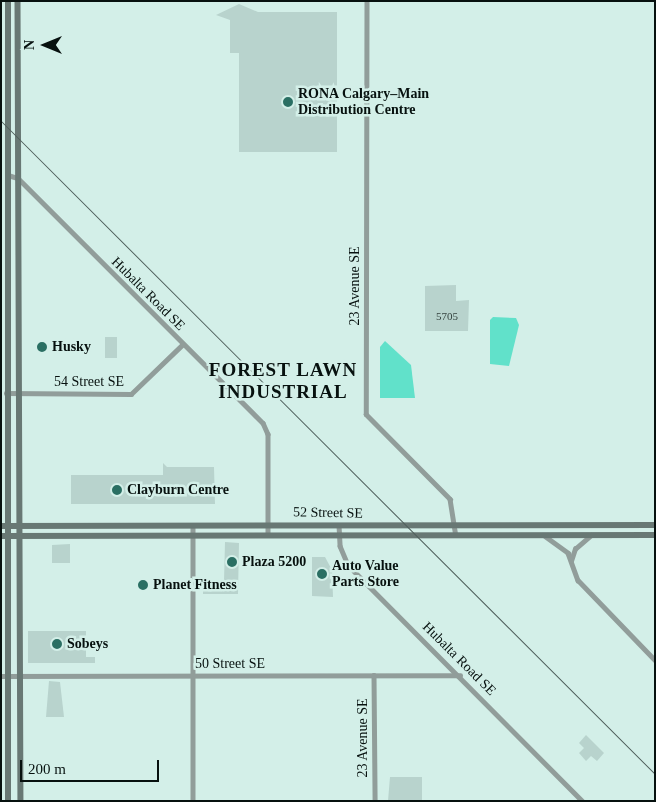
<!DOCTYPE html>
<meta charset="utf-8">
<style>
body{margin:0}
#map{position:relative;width:656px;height:802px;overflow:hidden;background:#d3efe8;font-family:"Times New Roman",serif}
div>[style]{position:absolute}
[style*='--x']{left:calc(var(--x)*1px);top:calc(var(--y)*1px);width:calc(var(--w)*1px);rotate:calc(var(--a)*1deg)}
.water>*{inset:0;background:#61e1ca}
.building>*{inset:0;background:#b8d3cd}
.street>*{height:4.5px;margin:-2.25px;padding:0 2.25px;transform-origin:2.25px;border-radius:2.25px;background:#919d9a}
.secondary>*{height:5.5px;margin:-2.75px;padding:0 2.75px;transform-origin:2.75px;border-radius:2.75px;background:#687874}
.rail>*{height:1px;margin:-0.5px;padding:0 0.5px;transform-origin:0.5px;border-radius:0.5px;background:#4f5f5c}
.dots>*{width:14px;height:14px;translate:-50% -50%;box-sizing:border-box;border:2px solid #d3efe8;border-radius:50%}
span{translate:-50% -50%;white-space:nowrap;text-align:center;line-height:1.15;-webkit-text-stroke:5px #d3efe8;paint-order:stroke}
.number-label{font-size:11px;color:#33423e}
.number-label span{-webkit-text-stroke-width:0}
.poi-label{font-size:14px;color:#07110f;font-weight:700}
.left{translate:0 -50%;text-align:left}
.street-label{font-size:14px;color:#07110f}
.district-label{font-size:19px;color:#07110f;font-weight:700;letter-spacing:1px}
.frame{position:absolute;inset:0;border:2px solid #07110f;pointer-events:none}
.north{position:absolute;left:20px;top:20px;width:50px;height:50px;-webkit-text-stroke:4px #d3efe8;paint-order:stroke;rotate:270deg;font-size:14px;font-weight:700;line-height:20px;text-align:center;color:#07110f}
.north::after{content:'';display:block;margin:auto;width:18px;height:22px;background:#07110f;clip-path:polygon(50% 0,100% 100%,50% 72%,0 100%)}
.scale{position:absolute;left:20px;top:760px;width:139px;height:22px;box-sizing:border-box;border:2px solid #07110f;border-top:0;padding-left:6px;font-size:15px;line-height:18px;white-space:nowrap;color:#07110f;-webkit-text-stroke:4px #d3efe8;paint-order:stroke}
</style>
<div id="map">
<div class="water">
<div style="clip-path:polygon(493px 317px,516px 318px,519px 325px,509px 366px,490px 364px,490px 320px)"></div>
<div style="clip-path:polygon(385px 341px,411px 365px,415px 398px,380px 398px,380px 347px)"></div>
</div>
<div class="building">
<div style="clip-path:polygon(239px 4px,258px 12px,337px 12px,337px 152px,239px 152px,239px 53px,230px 53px,230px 20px,216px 15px)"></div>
<div style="clip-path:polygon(456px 285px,456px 301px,469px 300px,468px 331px,425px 331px,425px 286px)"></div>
<div style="clip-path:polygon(105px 337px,117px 337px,117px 358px,105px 358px)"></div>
<div style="clip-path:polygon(163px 463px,167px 467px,214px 467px,215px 504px,71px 504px,71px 475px,163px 475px)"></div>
<div style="clip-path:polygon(225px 542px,239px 543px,238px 594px,203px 594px,203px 581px,224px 581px)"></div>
<div style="clip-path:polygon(70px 544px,70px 563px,52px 563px,52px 545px)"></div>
<div style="clip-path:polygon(312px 557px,325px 557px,332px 570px,333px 597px,312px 596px)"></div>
<div style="clip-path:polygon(28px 631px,86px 631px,86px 657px,95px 657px,95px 663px,28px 663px)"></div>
<div style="clip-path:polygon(49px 681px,60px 682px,64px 717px,46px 717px)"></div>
<div style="clip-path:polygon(586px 735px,604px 753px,597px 761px,591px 756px,586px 761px,579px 753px,584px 748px,579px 743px)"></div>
<div style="clip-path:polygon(390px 777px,422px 777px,422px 801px,388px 801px)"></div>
</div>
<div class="street">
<div style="--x:367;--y:1;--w:413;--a:90.1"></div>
<div style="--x:366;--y:414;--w:120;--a:45.3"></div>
<div style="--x:450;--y:499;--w:36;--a:81"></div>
<div style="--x:8;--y:175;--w:10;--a:17"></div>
<div style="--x:18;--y:178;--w:346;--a:45"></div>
<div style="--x:263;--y:423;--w:12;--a:66"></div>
<div style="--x:268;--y:434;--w:101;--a:90"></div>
<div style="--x:6;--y:393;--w:125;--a:0.5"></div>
<div style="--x:131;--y:394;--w:71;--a:-43.9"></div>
<div style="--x:339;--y:525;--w:21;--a:87"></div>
<div style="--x:340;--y:546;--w:21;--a:67"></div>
<div style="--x:348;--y:565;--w:332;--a:45.2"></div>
<div style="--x:193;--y:526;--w:275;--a:90"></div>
<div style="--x:545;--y:536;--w:29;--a:36"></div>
<div style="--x:568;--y:553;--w:29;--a:70"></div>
<div style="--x:578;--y:580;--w:111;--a:46.1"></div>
<div style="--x:571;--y:561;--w:13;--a:-72"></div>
<div style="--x:575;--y:549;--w:21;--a:-41"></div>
<div style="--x:374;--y:675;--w:126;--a:89.5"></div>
<div style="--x:1;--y:676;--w:459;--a:-0.1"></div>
</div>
<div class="secondary">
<div style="--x:18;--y:1;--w:800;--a:89.79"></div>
<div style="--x:1;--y:526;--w:654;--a:-0.09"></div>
<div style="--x:1;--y:536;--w:654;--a:-0.09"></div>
<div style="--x:8;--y:801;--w:800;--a:-90"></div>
</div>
<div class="rail">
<div style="--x:1;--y:121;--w:924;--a:44.96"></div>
</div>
<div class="dots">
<div style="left:288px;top:102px;background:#2a6f63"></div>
<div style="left:42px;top:347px;background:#2a6f63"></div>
<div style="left:117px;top:490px;background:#2a6f63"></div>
<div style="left:232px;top:562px;background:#2a6f63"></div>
<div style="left:322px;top:574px;background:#2a6f63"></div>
<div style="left:143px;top:585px;background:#2a6f63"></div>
<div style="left:57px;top:644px;background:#2a6f63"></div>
</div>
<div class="number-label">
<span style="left:447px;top:316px">5705</span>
</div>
<div class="poi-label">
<span class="left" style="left:298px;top:102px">RONA Calgary–Main<br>Distribution Centre</span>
<span class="left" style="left:52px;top:347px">Husky</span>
<span class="left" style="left:127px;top:490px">Clayburn Centre</span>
<span class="left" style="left:242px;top:562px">Plaza 5200</span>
<span class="left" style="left:332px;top:574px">Auto Value<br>Parts Store</span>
<span class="left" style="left:153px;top:585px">Planet Fitness</span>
<span class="left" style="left:67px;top:644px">Sobeys</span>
</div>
<div class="street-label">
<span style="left:355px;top:286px;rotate:-90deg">23 Avenue SE</span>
<span style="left:148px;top:294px;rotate:45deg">Hubalta Road SE</span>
<span style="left:89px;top:382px">54 Street SE</span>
<span style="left:328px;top:513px;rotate:1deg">52 Street SE</span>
<span style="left:459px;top:659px;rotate:45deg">Hubalta Road SE</span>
<span style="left:230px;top:664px">50 Street SE</span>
<span style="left:363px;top:738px;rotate:-90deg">23 Avenue SE</span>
</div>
<div class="district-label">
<span style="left:283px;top:381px">FOREST LAWN<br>INDUSTRIAL</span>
</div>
<div class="frame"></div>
<div class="north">N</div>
<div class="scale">200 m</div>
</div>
